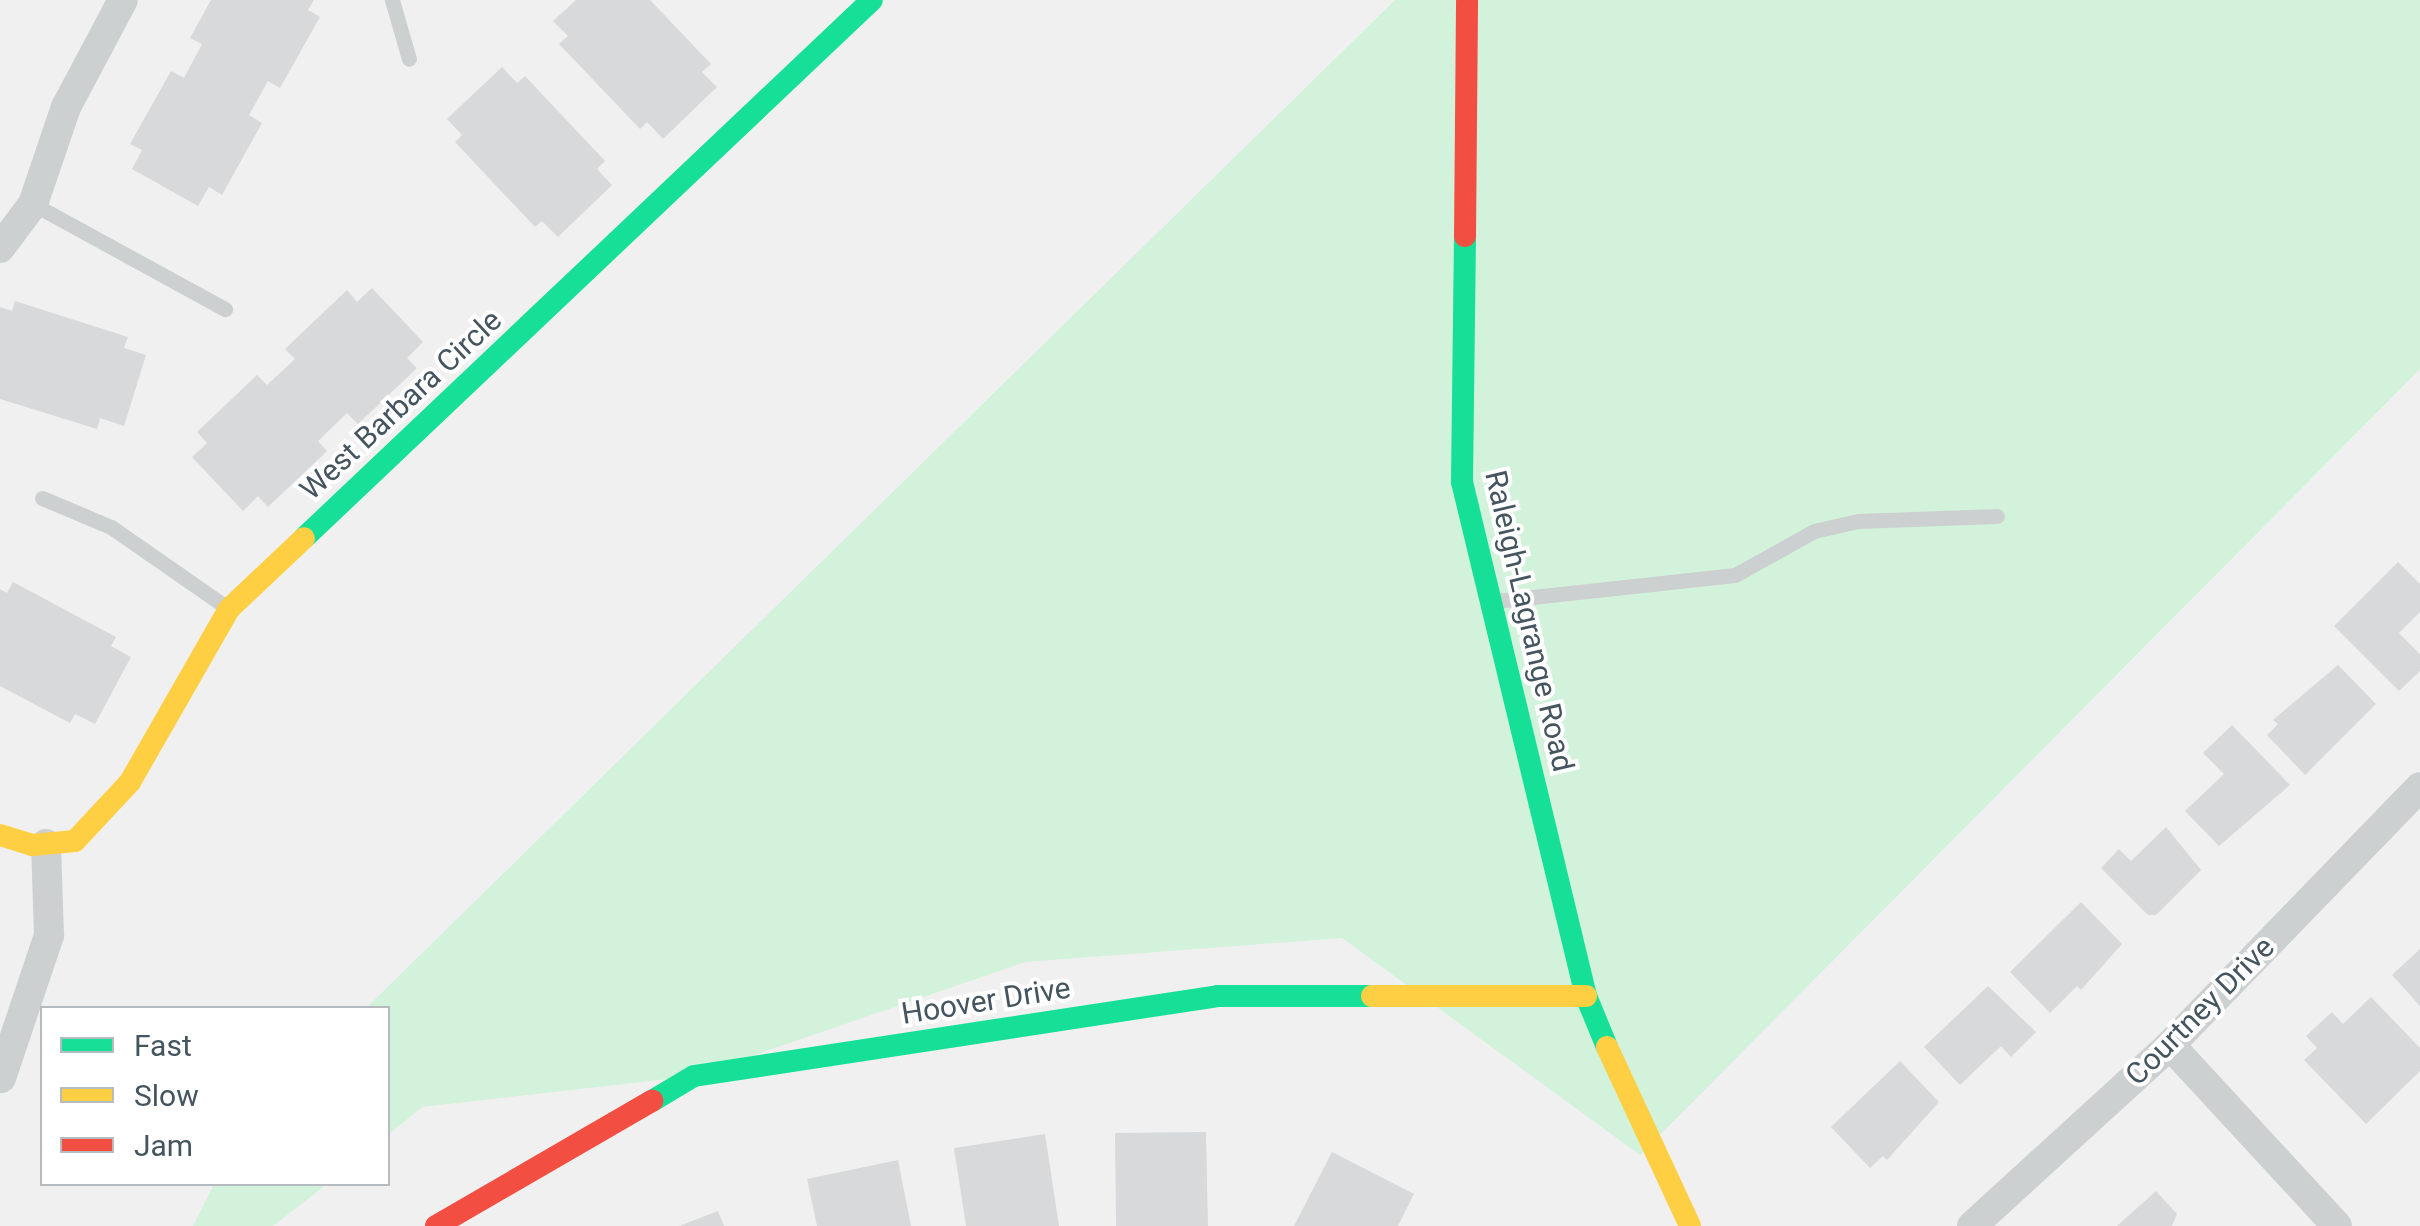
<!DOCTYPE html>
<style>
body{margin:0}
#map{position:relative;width:2420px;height:1226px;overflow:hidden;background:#f1f0f0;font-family:Roboto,sans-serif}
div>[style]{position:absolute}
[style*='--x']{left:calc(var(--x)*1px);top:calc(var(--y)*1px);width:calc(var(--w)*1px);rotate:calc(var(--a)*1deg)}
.green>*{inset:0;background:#d2f2db}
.building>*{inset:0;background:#d7d9da}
.lane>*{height:15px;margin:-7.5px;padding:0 7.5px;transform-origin:7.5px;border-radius:7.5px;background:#ccd0d1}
.street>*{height:30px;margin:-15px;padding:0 15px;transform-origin:15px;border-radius:15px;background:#ccd0d1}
.fast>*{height:22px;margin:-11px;padding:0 11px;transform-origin:11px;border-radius:11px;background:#16e098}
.slow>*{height:22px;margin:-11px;padding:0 11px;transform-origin:11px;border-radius:11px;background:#ffcf43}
.jam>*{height:22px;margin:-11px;padding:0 11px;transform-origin:11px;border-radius:11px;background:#f24e42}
span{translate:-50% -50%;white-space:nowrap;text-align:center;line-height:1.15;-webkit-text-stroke:8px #fff;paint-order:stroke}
.street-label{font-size:30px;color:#45555f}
.legend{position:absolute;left:40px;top:1006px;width:350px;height:180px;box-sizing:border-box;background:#fff;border:2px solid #b5bbbf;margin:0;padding:12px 18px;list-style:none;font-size:30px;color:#45555f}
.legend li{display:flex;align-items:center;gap:20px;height:50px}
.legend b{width:50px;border:2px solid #b5bbbf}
</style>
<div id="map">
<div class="green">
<div style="clip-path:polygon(1395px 0,2420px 0,2420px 369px,1640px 1155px,1342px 938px,1025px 962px,694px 1076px,422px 1107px,388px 1135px,388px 1008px,366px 1008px)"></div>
<div style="clip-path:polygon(214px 1184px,327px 1184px,273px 1226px,193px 1226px)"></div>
</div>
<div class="building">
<div style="clip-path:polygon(211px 0,314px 0,308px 10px,320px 17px,280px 88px,268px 81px,249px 115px,262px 123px,222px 195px,209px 187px,198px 206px,132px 169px,142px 150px,130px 144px,171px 71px,184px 78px,202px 44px,190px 38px)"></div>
<div style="clip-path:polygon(576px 0,650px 0,711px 64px,702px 72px,717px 87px,663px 139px,647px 122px,640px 129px,559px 44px,568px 36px,553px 21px)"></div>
<div style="clip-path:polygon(502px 67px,517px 83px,525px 76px,605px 161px,597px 169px,612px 185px,558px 237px,542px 221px,535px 227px,455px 142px,462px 135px,447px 119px)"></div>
<div style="clip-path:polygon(372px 288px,423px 342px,407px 358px,417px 368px,358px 424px,347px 413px,318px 441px,327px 451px,268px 507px,258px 496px,243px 511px,192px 457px,207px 443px,197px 432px,257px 375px,267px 385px,295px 359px,285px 349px,347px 290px,357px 302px)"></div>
<div style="clip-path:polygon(15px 301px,128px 337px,124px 348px,146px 355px,124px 426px,100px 418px,97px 429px,0 399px,0 307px,12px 311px)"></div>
<div style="clip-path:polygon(2398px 562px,2420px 584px,2420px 612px,2399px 633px,2420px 654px,2420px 671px,2399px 691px,2334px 626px)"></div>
<div style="clip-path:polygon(13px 582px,116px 637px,111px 646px,131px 657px,95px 724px,75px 714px,70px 723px,0 686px,0 589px,7px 593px)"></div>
<div style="clip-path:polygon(2338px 665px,2376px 704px,2305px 775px,2267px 735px,2278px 724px,2273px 720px)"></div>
<div style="clip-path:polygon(2232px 725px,2290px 785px,2219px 846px,2185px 811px,2224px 774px,2203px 753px)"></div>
<div style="clip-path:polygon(2166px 827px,2201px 870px,2156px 915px,2148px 915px,2101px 868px,2119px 849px,2131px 861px)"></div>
<div style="clip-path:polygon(2081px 902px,2122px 944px,2081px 990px,2077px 986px,2050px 1013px,2010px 972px)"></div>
<div style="clip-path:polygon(2420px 949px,2420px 1006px,2392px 975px)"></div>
<div style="clip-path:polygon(1988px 986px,2036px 1032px,2011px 1057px,2001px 1046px,1960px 1085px,1924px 1047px)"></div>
<div style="clip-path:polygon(2371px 997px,2420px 1048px,2420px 1071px,2366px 1124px,2304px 1060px,2317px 1048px,2306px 1036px,2332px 1012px,2343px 1024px)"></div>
<div style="clip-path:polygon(1900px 1061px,1939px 1102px,1887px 1160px,1883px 1156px,1870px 1168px,1831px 1127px)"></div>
<div style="clip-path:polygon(1206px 1132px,1208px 1226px,1116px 1226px,1115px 1133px)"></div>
<div style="clip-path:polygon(1045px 1134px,1059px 1226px,966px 1226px,954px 1148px)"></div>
<div style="clip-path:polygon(1332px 1152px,1414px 1194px,1398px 1226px,1294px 1226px)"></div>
<div style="clip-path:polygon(898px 1160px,911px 1226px,817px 1226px,807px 1179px)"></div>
<div style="clip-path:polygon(2156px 1191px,2177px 1214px,2172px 1226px,2117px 1226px)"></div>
<div style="clip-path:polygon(718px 1211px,724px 1226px,679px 1226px)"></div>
</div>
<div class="lane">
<div style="--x:392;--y:0;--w:61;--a:73.9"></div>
<div style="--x:33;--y:204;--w:219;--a:28.7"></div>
<div style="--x:42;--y:498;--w:75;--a:22.8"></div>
<div style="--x:111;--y:527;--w:140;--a:34.8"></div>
<div style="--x:1496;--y:601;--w:240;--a:-6.2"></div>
<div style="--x:1735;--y:575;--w:90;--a:-29.1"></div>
<div style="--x:1814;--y:531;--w:45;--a:-12.8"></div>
<div style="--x:1858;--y:521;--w:139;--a:-2.1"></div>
</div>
<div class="street">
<div style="--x:0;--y:248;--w:55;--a:-53.1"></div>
<div style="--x:33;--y:204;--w:102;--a:-71.2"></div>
<div style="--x:66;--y:107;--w:121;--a:-62"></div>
<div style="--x:2170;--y:1045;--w:246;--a:47.3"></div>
<div style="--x:1;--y:1078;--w:151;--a:-71.4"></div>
<div style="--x:49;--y:935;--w:91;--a:-91.9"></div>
<div style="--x:1972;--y:1226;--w:268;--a:-42.4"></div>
<div style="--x:2170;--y:1045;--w:359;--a:-45.9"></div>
</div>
<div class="fast">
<div style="--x:1465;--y:236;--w:246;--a:90.7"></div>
<div style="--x:1462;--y:482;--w:529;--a:76.44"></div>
<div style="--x:1586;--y:996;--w:55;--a:67.6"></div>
<div style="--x:304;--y:538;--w:782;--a:-43.45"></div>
<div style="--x:652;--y:1101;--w:49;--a:-30.8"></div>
<div style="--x:694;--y:1076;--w:530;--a:-8.68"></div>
<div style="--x:1218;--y:996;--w:154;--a:0"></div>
</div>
<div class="slow">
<div style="--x:0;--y:835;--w:34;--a:17"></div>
<div style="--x:32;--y:845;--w:43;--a:-5.3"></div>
<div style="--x:75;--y:841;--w:81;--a:-47"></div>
<div style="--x:130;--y:782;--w:199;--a:-60.2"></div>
<div style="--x:229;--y:609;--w:103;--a:-43.4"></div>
<div style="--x:1372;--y:996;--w:214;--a:0"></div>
<div style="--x:1607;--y:1047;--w:197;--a:65.1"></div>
</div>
<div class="jam">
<div style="--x:1465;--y:236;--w:236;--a:-89.5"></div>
<div style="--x:436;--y:1226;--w:250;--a:-30.1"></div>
</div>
<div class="street-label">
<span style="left:401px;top:405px;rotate:-43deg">West Barbara Circle</span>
<span style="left:1529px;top:621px;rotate:77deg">Raleigh-Lagrange Road</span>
<span style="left:986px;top:1001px;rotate:-9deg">Hoover Drive</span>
<span style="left:2200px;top:1011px;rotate:-45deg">Courtney Drive</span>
</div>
<ul class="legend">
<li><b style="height:12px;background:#16e098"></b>Fast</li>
<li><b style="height:12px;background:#ffcf43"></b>Slow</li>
<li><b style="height:12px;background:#f24e42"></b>Jam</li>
</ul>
</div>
